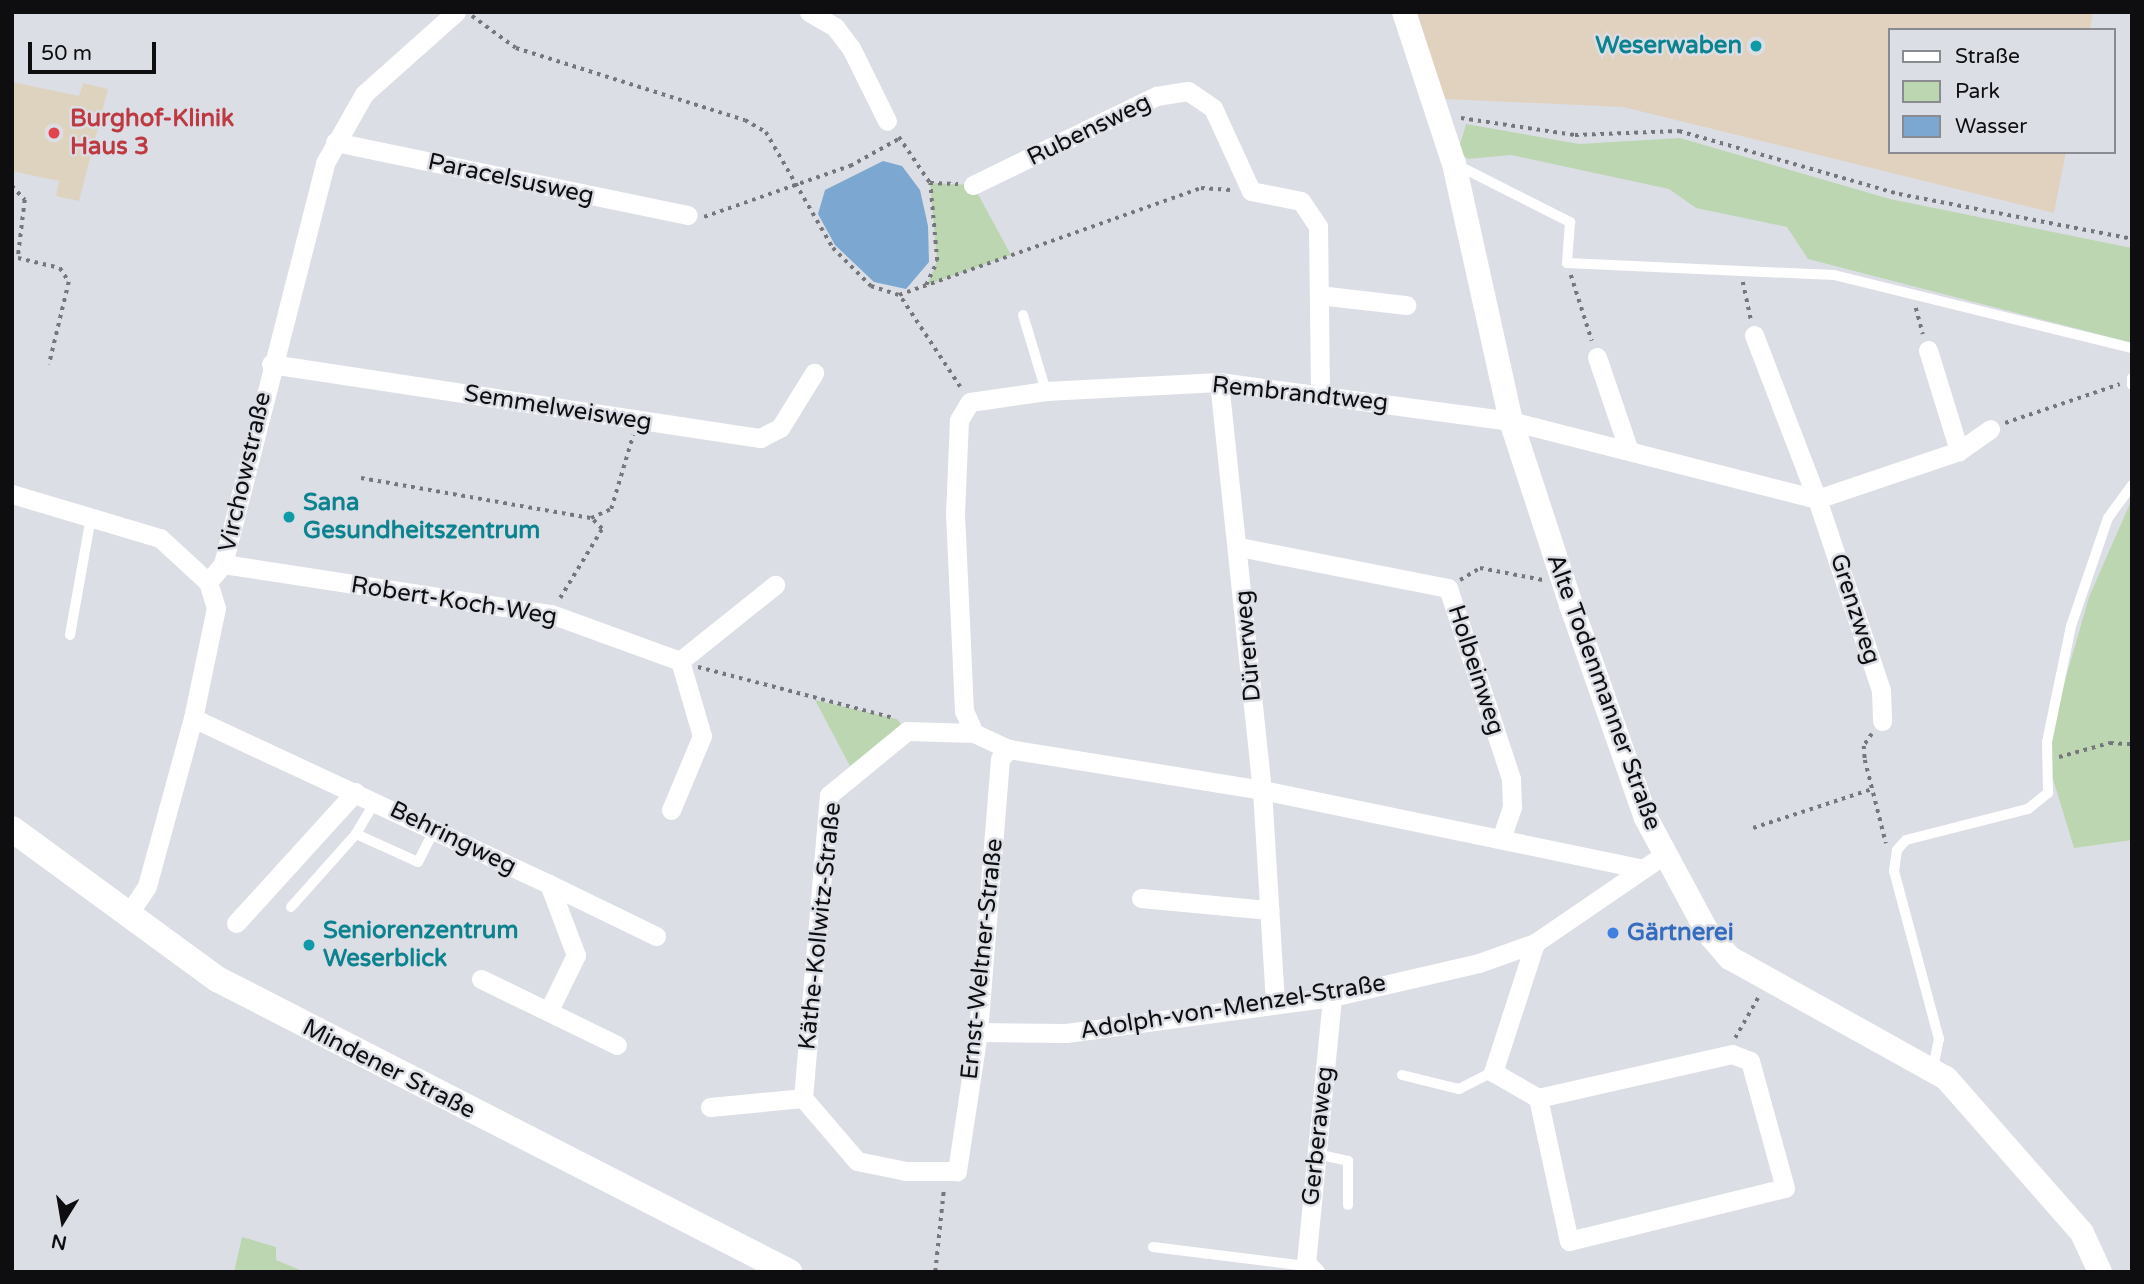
<!DOCTYPE html>
<meta charset="utf-8">
<style>
body{margin:0}
#map{position:relative;width:2144px;height:1284px;overflow:hidden;background:#dcdee6;font-family:"Varela Round",sans-serif}
div>[style]{position:absolute}
[style*='--x']{left:calc(var(--x)*1px);top:calc(var(--y)*1px);width:calc(var(--w)*1px);rotate:calc(var(--a)*1deg)}
.industrial>*{inset:0;background:#e1d2c0}
.medical>*{inset:0;background:#ded3bf}
.green>*{inset:0;background:#bcd6b2}
.water>*{inset:0;background:#7ba7d1}
.path>*{height:3.5px;margin-top:-1.75px;transform-origin:0;background:repeating-linear-gradient(90deg,#76777c 0 3.5px,transparent 0 8.5px)}
.service>*{height:10px;margin:-5px;padding:0 5px;transform-origin:5px;border-radius:5px;background:#fff}
.minor>*{height:19px;margin:-9.5px;padding:0 9.5px;transform-origin:9.5px;border-radius:9.5px;background:#fff}
.tertiary>*{height:24px;margin:-12px;padding:0 12px;transform-origin:12px;border-radius:12px;background:#fff}
.secondary>*{height:26px;margin:-13px;padding:0 13px;transform-origin:13px;border-radius:13px;background:#fff}
.dots>*{width:19px;height:19px;translate:-50% -50%;box-sizing:border-box;border:4px solid #dcdee6;border-radius:50%}
span{translate:-50% -50%;white-space:nowrap;text-align:center;line-height:1.15;-webkit-text-stroke:5px #dcdee6;paint-order:stroke}
.culture-label{font-size:24px;color:#0d838f;font-weight:700}
.right{translate:-100% -50%;text-align:right}
.left{translate:0 -50%;text-align:left}
.health-label{font-size:24px;color:#be3a42;font-weight:700}
.street-label{font-size:24px;color:#0e0e11}
.shop-label{font-size:24px;color:#366cbe;font-weight:700}
.frame{position:absolute;inset:0;border:14px solid #0e0e11;pointer-events:none}
.legend{position:absolute;left:1888px;top:28px;width:228px;height:126px;box-sizing:border-box;background:#dcdee6;border:2px solid #8a8b91;margin:0;padding:9px 12px;list-style:none;font-size:21px;color:#0e0e11}
.legend li{display:flex;align-items:center;gap:14px;height:35px}
.legend b{width:35px;border:2px solid #8a8b91}
.north{position:absolute;left:28px;top:1186px;width:70px;height:70px;-webkit-text-stroke:5px #dcdee6;paint-order:stroke;rotate:191deg;font-size:19px;font-weight:700;line-height:28px;text-align:center;color:#0e0e11}
.north::after{content:'';display:block;margin:auto;width:24px;height:32px;background:#0e0e11;clip-path:polygon(50% 0,100% 100%,50% 72%,0 100%)}
.scale{position:absolute;left:28px;top:42px;width:128px;height:32px;box-sizing:border-box;border:4px solid #0e0e11;border-top:0;padding-left:9px;font-size:21px;line-height:24px;white-space:nowrap;color:#0e0e11;-webkit-text-stroke:5px #dcdee6;paint-order:stroke}
</style>
<div id="map">
<div class="industrial">
<div style="clip-path:polygon(1417px 12px,2093px 12px,2090px 30px,1890px 30px,1890px 152px,2066px 152px,2054px 213px,1623px 107px,1444px 99px)"></div>
</div>
<div class="medical">
<div style="clip-path:polygon(12px 82px,79px 96px,83px 83px,108px 89px,79px 201px,56px 196px,59px 181px,12px 171px)"></div>
</div>
<div class="green">
<div style="clip-path:polygon(1466px 124px,1579px 144px,1680px 138px,1890px 199px,2132px 248px,2132px 343px,1808px 259px,1787px 227px,1696px 208px,1669px 189px,1511px 155px,1468px 159px,1458px 151px)"></div>
<div style="clip-path:polygon(930px 183px,973px 185px,1011px 255px,927px 285px,937px 261px)"></div>
<div style="clip-path:polygon(2132px 499px,2132px 840px,2074px 848px,2049px 766px,2052px 726px,2089px 597px)"></div>
<div style="clip-path:polygon(815px 700px,897px 719px,904px 728px,850px 766px)"></div>
<div style="clip-path:polygon(242px 1237px,276px 1247px,276px 1260px,305px 1272px,234px 1272px)"></div>
</div>
<div class="water">
<div style="clip-path:polygon(883px 161px,902px 166px,920px 190px,928px 226px,929px 262px,906px 289px,874px 282px,835px 245px,818px 214px,825px 190px)"></div>
</div>
<div class="path">
<div style="--x:472;--y:16;--w:54;--a:36"></div>
<div style="--x:516;--y:48;--w:240;--a:17.5"></div>
<div style="--x:745;--y:120;--w:24;--a:30"></div>
<div style="--x:766;--y:132;--w:134;--a:60"></div>
<div style="--x:833;--y:248;--w:54;--a:45"></div>
<div style="--x:871;--y:286;--w:29;--a:18"></div>
<div style="--x:1461;--y:118;--w:115;--a:8.5"></div>
<div style="--x:1575;--y:135;--w:104;--a:-2.2"></div>
<div style="--x:1679;--y:131;--w:229;--a:16"></div>
<div style="--x:1899;--y:194;--w:237;--a:10.9"></div>
<div style="--x:899;--y:137;--w:55;--a:56"></div>
<div style="--x:930;--y:183;--w:28;--a:2"></div>
<div style="--x:12;--y:186;--w:19;--a:47"></div>
<div style="--x:25;--y:200;--w:58;--a:96.9"></div>
<div style="--x:18;--y:258;--w:43;--a:13.4"></div>
<div style="--x:60;--y:268;--w:17;--a:57"></div>
<div style="--x:69;--y:282;--w:85;--a:103.5"></div>
<div style="--x:704;--y:217;--w:155;--a:-19.3"></div>
<div style="--x:850;--y:166;--w:57;--a:-29.2"></div>
<div style="--x:1571;--y:275;--w:69;--a:72.3"></div>
<div style="--x:1743;--y:282;--w:39;--a:78"></div>
<div style="--x:926;--y:285;--w:26;--a:-65"></div>
<div style="--x:937;--y:261;--w:78;--a:-95.1"></div>
<div style="--x:1916;--y:308;--w:27;--a:75"></div>
<div style="--x:960;--y:387;--w:110;--a:-123.5"></div>
<div style="--x:899;--y:295;--w:320;--a:-19.5"></div>
<div style="--x:1201;--y:188;--w:30;--a:4"></div>
<div style="--x:2005;--y:423;--w:121;--a:-18.7"></div>
<div style="--x:361;--y:478;--w:233;--a:9.9"></div>
<div style="--x:591;--y:518;--w:22;--a:-24"></div>
<div style="--x:611;--y:509;--w:77;--a:-73.4"></div>
<div style="--x:1460;--y:580;--w:23;--a:-31"></div>
<div style="--x:1480;--y:568;--w:64;--a:10.8"></div>
<div style="--x:560;--y:598;--w:81;--a:-58.7"></div>
<div style="--x:602;--y:529;--w:16;--a:-135"></div>
<div style="--x:698;--y:667;--w:203;--a:14.6"></div>
<div style="--x:1872;--y:734;--w:14;--a:124"></div>
<div style="--x:1864;--y:746;--w:14;--a:86"></div>
<div style="--x:1865;--y:760;--w:86;--a:75.8"></div>
<div style="--x:2059;--y:757;--w:53;--a:-15.4"></div>
<div style="--x:2110;--y:743;--w:22;--a:3"></div>
<div style="--x:1753;--y:828;--w:125;--a:-18.1"></div>
<div style="--x:1735;--y:1038;--w:48;--a:-60.3"></div>
<div style="--x:935;--y:1272;--w:85;--a:-84"></div>
</div>
<div class="service">
<div style="--x:1457;--y:165;--w:127;--a:26.8"></div>
<div style="--x:1570;--y:222;--w:41;--a:94.2"></div>
<div style="--x:1567;--y:263;--w:267;--a:2.6"></div>
<div style="--x:1834;--y:275;--w:307;--a:13.8"></div>
<div style="--x:1023;--y:315;--w:79;--a:73.2"></div>
<div style="--x:2132;--y:378;--w:7;--a:90"></div>
<div style="--x:70;--y:635;--w:120;--a:-79.9"></div>
<div style="--x:375;--y:802;--w:37;--a:121"></div>
<div style="--x:356;--y:834;--w:68;--a:24.3"></div>
<div style="--x:418;--y:862;--w:37;--a:-63"></div>
<div style="--x:291;--y:907;--w:98;--a:-48.3"></div>
<div style="--x:1933;--y:1069;--w:31;--a:-79"></div>
<div style="--x:1939;--y:1039;--w:174;--a:-105"></div>
<div style="--x:1894;--y:871;--w:21;--a:-82"></div>
<div style="--x:1897;--y:850;--w:13;--a:-48"></div>
<div style="--x:1906;--y:840;--w:126;--a:-14.3"></div>
<div style="--x:2028;--y:809;--w:26;--a:-39"></div>
<div style="--x:2048;--y:793;--w:51;--a:-91.1"></div>
<div style="--x:2047;--y:742;--w:118;--a:-78.3"></div>
<div style="--x:2071;--y:626;--w:114;--a:-71.1"></div>
<div style="--x:2108;--y:518;--w:41;--a:-54"></div>
<div style="--x:1402;--y:1075;--w:59;--a:13.8"></div>
<div style="--x:1459;--y:1089;--w:38;--a:-27"></div>
<div style="--x:1316;--y:1154;--w:33;--a:12"></div>
<div style="--x:1348;--y:1161;--w:44;--a:90"></div>
<div style="--x:1153;--y:1247;--w:154;--a:7.1"></div>
</div>
<div class="minor">
<div style="--x:809;--y:12;--w:30;--a:30"></div>
<div style="--x:835;--y:27;--w:26;--a:53"></div>
<div style="--x:851;--y:48;--w:81;--a:63.7"></div>
<div style="--x:335;--y:142;--w:360;--a:11.7"></div>
<div style="--x:973;--y:185;--w:203;--a:-25.9"></div>
<div style="--x:1156;--y:96;--w:32;--a:-9"></div>
<div style="--x:1188;--y:91;--w:30;--a:34"></div>
<div style="--x:1213;--y:108;--w:91;--a:65.4"></div>
<div style="--x:1251;--y:191;--w:51;--a:11.3"></div>
<div style="--x:1301;--y:201;--w:30;--a:56"></div>
<div style="--x:1318;--y:226;--w:168;--a:89.3"></div>
<div style="--x:1319;--y:295;--w:88;--a:6.6"></div>
<div style="--x:1754;--y:335;--w:176;--a:69"></div>
<div style="--x:1817;--y:499;--w:150;--a:-18.7"></div>
<div style="--x:1959;--y:451;--w:38;--a:-35"></div>
<div style="--x:1928;--y:350;--w:106;--a:72.9"></div>
<div style="--x:1597;--y:357;--w:96;--a:71.2"></div>
<div style="--x:271;--y:364;--w:495;--a:8.6"></div>
<div style="--x:760;--y:438;--w:22;--a:-27"></div>
<div style="--x:780;--y:428;--w:65;--a:-58.3"></div>
<div style="--x:1219;--y:382;--w:410;--a:84"></div>
<div style="--x:1262;--y:790;--w:214;--a:86.5"></div>
<div style="--x:12;--y:494;--w:154;--a:16.6"></div>
<div style="--x:160;--y:538;--w:65;--a:42.5"></div>
<div style="--x:1239;--y:547;--w:213;--a:11.1"></div>
<div style="--x:1448;--y:588;--w:201;--a:71.7"></div>
<div style="--x:1511;--y:779;--w:28;--a:88"></div>
<div style="--x:1512;--y:807;--w:31;--a:109"></div>
<div style="--x:223;--y:564;--w:332;--a:8.7"></div>
<div style="--x:551;--y:614;--w:137;--a:20"></div>
<div style="--x:680;--y:661;--w:122;--a:-38.7"></div>
<div style="--x:193;--y:718;--w:393;--a:25"></div>
<div style="--x:549;--y:884;--w:76;--a:69.2"></div>
<div style="--x:576;--y:955;--w:61;--a:116.1"></div>
<div style="--x:974;--y:733;--w:24;--a:-114"></div>
<div style="--x:964;--y:711;--w:197;--a:-92.6"></div>
<div style="--x:955;--y:514;--w:94;--a:-87.6"></div>
<div style="--x:959;--y:420;--w:21;--a:-59"></div>
<div style="--x:970;--y:402;--w:77;--a:-8.2"></div>
<div style="--x:1046;--y:391;--w:173;--a:-3"></div>
<div style="--x:1219;--y:382;--w:295;--a:7.6"></div>
<div style="--x:1511;--y:421;--w:316;--a:14.3"></div>
<div style="--x:1817;--y:499;--w:201;--a:71.5"></div>
<div style="--x:1881;--y:690;--w:31;--a:88"></div>
<div style="--x:1009;--y:749;--w:13;--a:132"></div>
<div style="--x:1000;--y:759;--w:274;--a:94.6"></div>
<div style="--x:978;--y:1032;--w:141;--a:98.6"></div>
<div style="--x:957;--y:1171;--w:51;--a:180"></div>
<div style="--x:906;--y:1171;--w:50;--a:-168.5"></div>
<div style="--x:857;--y:1161;--w:83;--a:-130.6"></div>
<div style="--x:803;--y:1098;--w:304;--a:-85.1"></div>
<div style="--x:829;--y:795;--w:101;--a:-39.4"></div>
<div style="--x:907;--y:731;--w:67;--a:1.7"></div>
<div style="--x:974;--y:733;--w:38;--a:25"></div>
<div style="--x:1009;--y:749;--w:256;--a:9.2"></div>
<div style="--x:1262;--y:790;--w:385;--a:11.7"></div>
<div style="--x:671;--y:810;--w:80;--a:-67.3"></div>
<div style="--x:702;--y:736;--w:78;--a:-106.3"></div>
<div style="--x:549;--y:884;--w:119;--a:25.9"></div>
<div style="--x:1141;--y:898;--w:129;--a:5.4"></div>
<div style="--x:127;--y:916;--w:36;--a:-56"></div>
<div style="--x:147;--y:886;--w:174;--a:-74.7"></div>
<div style="--x:193;--y:718;--w:112;--a:-78.2"></div>
<div style="--x:216;--y:608;--w:27;--a:-107"></div>
<div style="--x:208;--y:582;--w:23;--a:-50"></div>
<div style="--x:223;--y:564;--w:414;--a:-75.7"></div>
<div style="--x:325;--y:163;--w:79;--a:-60.5"></div>
<div style="--x:364;--y:94;--w:123;--a:-41.7"></div>
<div style="--x:236;--y:923;--w:177;--a:-47.7"></div>
<div style="--x:1535;--y:943;--w:136;--a:108"></div>
<div style="--x:1493;--y:1072;--w:52;--a:30"></div>
<div style="--x:1538;--y:1098;--w:146;--a:77.8"></div>
<div style="--x:1569;--y:1241;--w:222;--a:-13.8"></div>
<div style="--x:1785;--y:1188;--w:132;--a:-105.4"></div>
<div style="--x:1750;--y:1061;--w:19;--a:-159"></div>
<div style="--x:1732;--y:1054;--w:199;--a:167.2"></div>
<div style="--x:481;--y:979;--w:151;--a:25.9"></div>
<div style="--x:978;--y:1032;--w:88;--a:0.7"></div>
<div style="--x:1066;--y:1033;--w:268;--a:-7.7"></div>
<div style="--x:1332;--y:997;--w:151;--a:-13"></div>
<div style="--x:1479;--y:963;--w:59;--a:-19.7"></div>
<div style="--x:1535;--y:943;--w:158;--a:-34.4"></div>
<div style="--x:710;--y:1107;--w:93;--a:-5.5"></div>
<div style="--x:1315;--y:1272;--w:13;--a:-135"></div>
<div style="--x:1306;--y:1263;--w:267;--a:-84.4"></div>
</div>
<div class="tertiary">
<div style="--x:1404;--y:12;--w:160;--a:71.8"></div>
<div style="--x:1454;--y:164;--w:263;--a:77.5"></div>
<div style="--x:1511;--y:421;--w:194;--a:71.9"></div>
<div style="--x:1571;--y:605;--w:226;--a:70.6"></div>
<div style="--x:1646;--y:818;--w:131;--a:61.7"></div>
<div style="--x:1708;--y:933;--w:33;--a:49"></div>
<div style="--x:1730;--y:958;--w:247;--a:29.1"></div>
<div style="--x:1946;--y:1078;--w:206;--a:48.7"></div>
<div style="--x:2082;--y:1233;--w:43;--a:65.2"></div>
</div>
<div class="secondary">
<div style="--x:12;--y:829;--w:254;--a:36.2"></div>
<div style="--x:217;--y:979;--w:643;--a:27.12"></div>
</div>
<div class="dots">
<div style="left:1756px;top:46px;background:#0f9aa8"></div>
<div style="left:54px;top:133px;background:#e0444e"></div>
<div style="left:289px;top:517px;background:#0f9aa8"></div>
<div style="left:1613px;top:933px;background:#3f7fe0"></div>
<div style="left:309px;top:945px;background:#0f9aa8"></div>
</div>
<div class="culture-label">
<span class="right" style="left:1742px;top:46px">Weserwaben</span>
<span class="left" style="left:303px;top:517px">Sana<br>Gesundheitszentrum</span>
<span class="left" style="left:323px;top:945px">Seniorenzentrum<br>Weserblick</span>
</div>
<div class="health-label">
<span class="left" style="left:70px;top:133px">Burghof-Klinik<br>Haus 3</span>
</div>
<div class="street-label">
<span style="left:1089px;top:130px;rotate:-26deg">Rubensweg</span>
<span style="left:511px;top:179px;rotate:12deg">Paracelsusweg</span>
<span style="left:1300px;top:394px;rotate:6deg">Rembrandtweg</span>
<span style="left:558px;top:408px;rotate:9deg">Semmelweisweg</span>
<span style="left:245px;top:472px;rotate:-77deg">Virchowstraße</span>
<span style="left:454px;top:601px;rotate:9deg">Robert-Koch-Weg</span>
<span style="left:1855px;top:609px;rotate:72deg">Grenzweg</span>
<span style="left:1248px;top:646px;rotate:-95deg">Dürerweg</span>
<span style="left:1476px;top:670px;rotate:72deg">Holbeinweg</span>
<span style="left:1604px;top:692px;rotate:70deg">Alte Todenmanner Straße</span>
<span style="left:453px;top:838px;rotate:26deg">Behringweg</span>
<span style="left:820px;top:926px;rotate:-84deg">Käthe-Kollwitz-Straße</span>
<span style="left:982px;top:959px;rotate:-84deg">Ernst-Weltner-Straße</span>
<span style="left:1233px;top:1007px;rotate:-9deg">Adolph-von-Menzel-Straße</span>
<span style="left:389px;top:1069px;rotate:27deg">Mindener Straße</span>
<span style="left:1318px;top:1136px;rotate:-84deg">Gerberaweg</span>
</div>
<div class="shop-label">
<span class="left" style="left:1627px;top:933px">Gärtnerei</span>
</div>
<div class="frame"></div>
<ul class="legend">
<li><b style="height:9px;background:#fff"></b>Straße</li>
<li><b style="height:19px;background:#bcd6b2"></b>Park</li>
<li><b style="height:19px;background:#7ba7d1"></b>Wasser</li>
</ul>
<div class="north">N</div>
<div class="scale">50 m</div>
</div>
